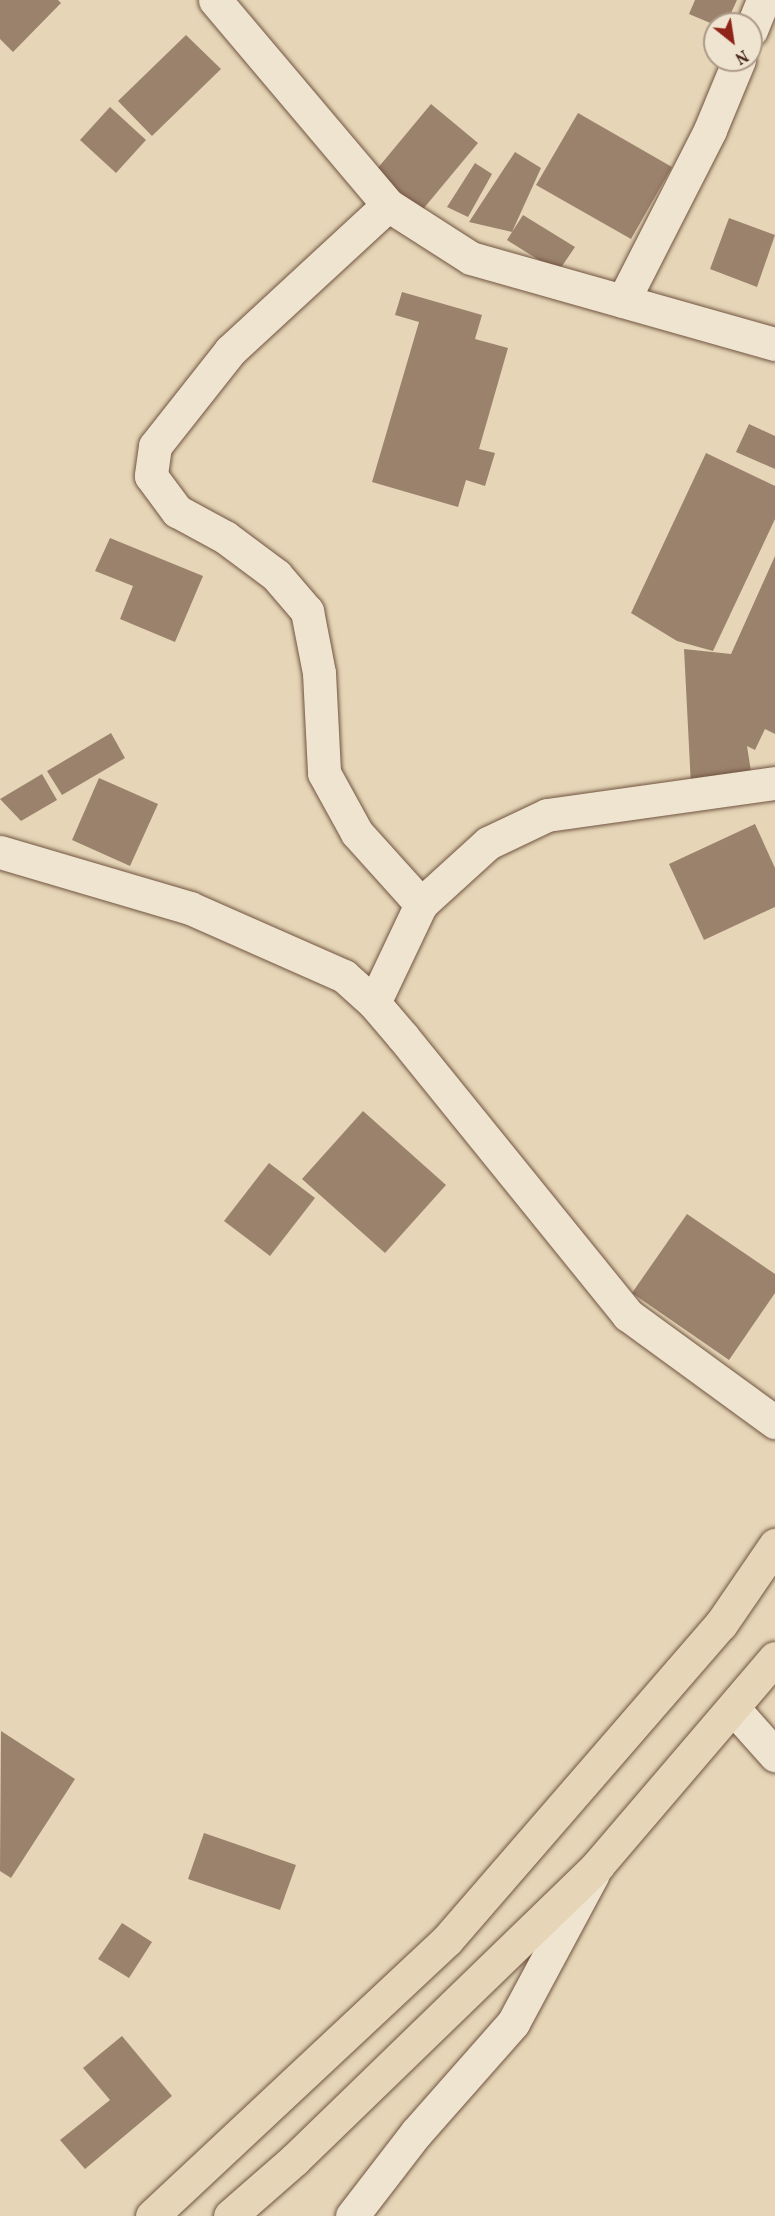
<!DOCTYPE html>
<style>
body{margin:0}
#map{position:relative;width:775px;height:2216px;overflow:hidden;background:#e6d6b7;font-family:Vollkorn,serif}
div>[style]{position:absolute}
[style*='--x']{left:calc(var(--x)*1px);top:calc(var(--y)*1px);width:calc(var(--w)*1px);rotate:calc(var(--a)*1deg)}
.building>*{inset:0;background:#9b826c}
.roads{filter:drop-shadow(0 0 2px #715441) drop-shadow(0 0 2px #715441)}
.minor>*{height:33px;margin:-16.5px;padding:0 16.5px;transform-origin:16.5px;border-radius:16.5px;background:#efe4d0}
.highway>*{height:33px;margin:-16.5px;padding:0 16.5px;transform-origin:16.5px;border-radius:16.5px;background:#e6d6b7}
span{translate:-50% -50%;white-space:nowrap;text-align:center;line-height:1.15;-webkit-text-stroke:5px #efe4d0;paint-order:stroke}
.north{position:absolute;left:703px;top:12px;width:60px;height:60px;box-sizing:border-box;background:#efe4d0;border:2px solid #ad9987;border-radius:50%;rotate:150deg;font-size:16px;font-weight:700;line-height:24px;text-align:center;color:#4a281a}
.north::after{content:'';display:block;margin:auto;width:21px;height:27px;background:#8f2418;clip-path:polygon(50% 0,100% 100%,50% 72%,0 100%)}
</style>
<div id="map">
<div class="building">
<div style="clip-path:polygon(0 0,58px 0,61px 3px,13px 52px,0 39px)"></div>
<div style="clip-path:polygon(695px 0,737px 0,726px 24px,715px 25px,689px 14px)"></div>
<div style="clip-path:polygon(186px 35px,221px 69px,152px 136px,118px 101px)"></div>
<div style="clip-path:polygon(431px 104px,478px 143px,419px 214px,372px 175px)"></div>
<div style="clip-path:polygon(110px 107px,146px 140px,116px 173px,80px 140px)"></div>
<div style="clip-path:polygon(578px 113px,672px 167px,631px 239px,536px 185px)"></div>
<div style="clip-path:polygon(515px 152px,541px 168px,512px 232px,523px 215px,575px 247px,558px 272px,507px 240px,512px 232px,469px 222px)"></div>
<div style="clip-path:polygon(475px 163px,492px 174px,468px 217px,447px 207px)"></div>
<div style="clip-path:polygon(729px 218px,775px 235px,757px 287px,710px 269px)"></div>
<div style="clip-path:polygon(402px 292px,482px 315px,475px 339px,508px 348px,479px 449px,495px 453px,485px 486px,466px 480px,458px 507px,372px 482px,419px 322px,395px 315px)"></div>
<div style="clip-path:polygon(749px 424px,775px 436px,775px 469px,736px 452px)"></div>
<div style="clip-path:polygon(706px 453px,775px 486px,775px 519px,713px 651px,677px 641px,631px 613px)"></div>
<div style="clip-path:polygon(110px 538px,203px 576px,175px 642px,120px 619px,133px 586px,95px 571px)"></div>
<div style="clip-path:polygon(775px 556px,775px 734px,765px 729px,755px 750px,747px 746px,752px 778px,691px 786px,684px 649px,731px 654px)"></div>
<div style="clip-path:polygon(111px 733px,125px 758px,62px 795px,47px 771px)"></div>
<div style="clip-path:polygon(42px 774px,57px 800px,21px 821px,0 799px)"></div>
<div style="clip-path:polygon(99px 778px,158px 804px,130px 866px,72px 840px)"></div>
<div style="clip-path:polygon(755px 824px,775px 868px,775px 907px,704px 940px,669px 864px)"></div>
<div style="clip-path:polygon(363px 1111px,446px 1185px,385px 1253px,302px 1179px)"></div>
<div style="clip-path:polygon(269px 1163px,315px 1198px,270px 1256px,224px 1221px)"></div>
<div style="clip-path:polygon(687px 1214px,775px 1274px,775px 1293px,729px 1360px,632px 1293px)"></div>
<div style="clip-path:polygon(1px 1731px,75px 1779px,11px 1878px,0 1871px)"></div>
<div style="clip-path:polygon(204px 1833px,296px 1865px,280px 1910px,188px 1879px)"></div>
<div style="clip-path:polygon(122px 1923px,152px 1942px,129px 1978px,98px 1959px)"></div>
<div style="clip-path:polygon(122px 2036px,172px 2096px,85px 2169px,60px 2140px,110px 2100px,83px 2068px)"></div>
</div>
<div class="roads">
<div class="minor">
<div style="--x:215;--y:0;--w:268;--a:49.8"></div>
<div style="--x:388;--y:205;--w:98;--a:32.6"></div>
<div style="--x:471;--y:258;--w:316;--a:15.8"></div>
<div style="--x:751;--y:30;--w:32;--a:-68"></div>
<div style="--x:388;--y:205;--w:215;--a:137.3"></div>
<div style="--x:230;--y:351;--w:121;--a:128.3"></div>
<div style="--x:155;--y:446;--w:30;--a:98"></div>
<div style="--x:151;--y:476;--w:44;--a:53.4"></div>
<div style="--x:177;--y:511;--w:55;--a:28.4"></div>
<div style="--x:225;--y:537;--w:64;--a:36.7"></div>
<div style="--x:276;--y:575;--w:48;--a:49.3"></div>
<div style="--x:307;--y:611;--w:63;--a:79"></div>
<div style="--x:319;--y:673;--w:100;--a:87.1"></div>
<div style="--x:324;--y:773;--w:68;--a:61.2"></div>
<div style="--x:357;--y:833;--w:96;--a:48"></div>
<div style="--x:623;--y:301;--w:192;--a:-63"></div>
<div style="--x:710;--y:130;--w:76;--a:-67.5"></div>
<div style="--x:0;--y:852;--w:198;--a:16.4"></div>
<div style="--x:190;--y:908;--w:168;--a:23.8"></div>
<div style="--x:344;--y:976;--w:40;--a:42"></div>
<div style="--x:374;--y:1003;--w:45;--a:49.5"></div>
<div style="--x:403;--y:1037;--w:358;--a:51"></div>
<div style="--x:628;--y:1315;--w:182;--a:36.1"></div>
<div style="--x:374;--y:1003;--w:110;--a:-64.6"></div>
<div style="--x:421;--y:904;--w:91;--a:-42.3"></div>
<div style="--x:488;--y:843;--w:65;--a:-25.4"></div>
<div style="--x:547;--y:815;--w:230;--a:-8"></div>
<div style="--x:734;--y:1709;--w:62;--a:48.3"></div>
<div style="--x:352;--y:2216;--w:105;--a:-52.4"></div>
<div style="--x:416;--y:2133;--w:147;--a:-48.6"></div>
<div style="--x:513;--y:2023;--w:169;--a:-61.8"></div>
</div>
<div class="highway">
<div style="--x:152;--y:2216;--w:404;--a:-43.1"></div>
<div style="--x:447;--y:1940;--w:418;--a:-49.1"></div>
<div style="--x:721;--y:1624;--w:96;--a:-55.6"></div>
<div style="--x:230;--y:2216;--w:86;--a:-41.2"></div>
<div style="--x:295;--y:2159;--w:422;--a:-44.1"></div>
<div style="--x:598;--y:1865;--w:272;--a:-49.5"></div>
</div>
</div>
<div class="north">N</div>
</div>
